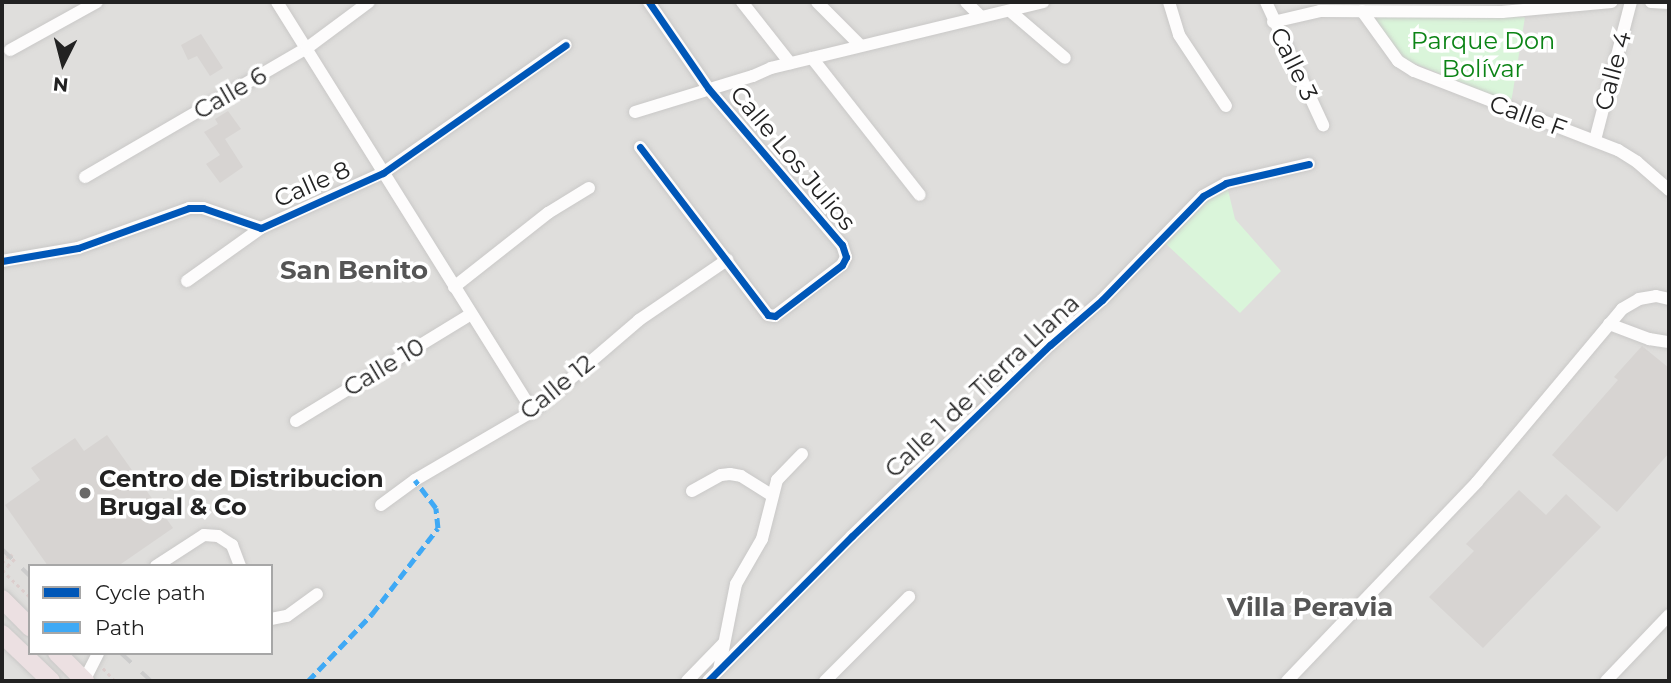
<!DOCTYPE html>
<meta charset="utf-8">
<style>
body{margin:0}
#map{position:relative;width:1671px;height:683px;overflow:hidden;background:#f0eeeb;font-family:Montserrat,sans-serif}
div>[style]{position:absolute}
[style*='--x']{left:calc(var(--x)*1px);top:calc(var(--y)*1px);width:calc(var(--w)*1px);rotate:calc(var(--a)*1deg)}
.residential>*{inset:0;background:#dfdedc}
.park>*{inset:0;background:#daf5da}
.building>*{inset:0;background:#d7d4d2}
.path>*{height:2.5px;margin-top:-1.25px;transform-origin:0;background:repeating-linear-gradient(90deg,#dccecd 0 3.5px,transparent 0 7px)}
.roads{filter:drop-shadow(0 0 2px #c9c8c7) drop-shadow(0 0 2px #c9c8c7)}
.minor>*{height:12px;margin:-6px;padding:0 6px;transform-origin:6px;border-radius:6px;background:#fdfcfc}
.highway>*{height:18px;margin:-9px;padding:0 9px;transform-origin:9px;border-radius:9px;background:#ece0e2}
.rail>*{height:3.5px;margin-top:-1.75px;transform-origin:0;background:repeating-linear-gradient(90deg,#ccc 0 14px,transparent 0 28px)}
.path-bridge>*{height:2.5px;margin-top:-1.25px;transform-origin:0;background:repeating-linear-gradient(90deg,#dccecd 0 3.5px,transparent 0 7px)}
.quiet>*{height:5px;margin-top:-2.5px;transform-origin:0;background:repeating-linear-gradient(90deg,#3fa9f5 0 10px,transparent 0 15px)}
.cycleway>*{height:7px;margin:-3.5px;padding:0 3.5px;transform-origin:3.5px;border-radius:3.5px;background:#0057b8}
.dots>*{width:19px;height:19px;translate:-50% -50%;box-sizing:border-box;border:4px solid #fff;border-radius:50%}
span{translate:-50% -50%;white-space:nowrap;text-align:center;line-height:1.15;-webkit-text-stroke:7px #fff;paint-order:stroke}
.park-label{font-size:24px;color:#0c8416}
.street-label{font-size:24px;color:#222}
.poi-label{font-size:24px;color:#222;font-weight:700}
.left{translate:0 -50%;text-align:left}
.neighbourhood-label{font-size:26px;color:#555;font-weight:700}
.frame{position:absolute;inset:0;border:4px solid #222;pointer-events:none}
.legend{position:absolute;left:28px;top:564px;width:245px;height:91px;box-sizing:border-box;background:#fff;border:2px solid #a7a7a7;margin:0;padding:9px 12px;list-style:none;font-size:21px;color:#222}
.legend li{display:flex;align-items:center;gap:14px;height:35px}
.legend b{width:35px;border:2px solid #a7a7a7}
.north{position:absolute;left:28px;top:28px;width:70px;height:70px;-webkit-text-stroke:5px #fff;paint-order:stroke;rotate:186deg;font-size:19px;font-weight:700;line-height:28px;text-align:center;color:#222}
.north::after{content:'';display:block;margin:auto;width:24px;height:32px;background:#222;clip-path:polygon(50% 0,100% 100%,50% 72%,0 100%)}
</style>
<div id="map">
<div class="residential">
<div style="clip-path:polygon(evenodd,2px 2px,1669px 2px,1669px 681px,2px 681px,2px 2px,30px 566px,271px 566px,271px 653px,30px 653px,30px 566px)"></div>
</div>
<div class="park">
<div style="clip-path:polygon(1380px 16px,1525px 17px,1511px 103px,1404px 59px,1375px 19px)"></div>
<div style="clip-path:polygon(1227px 186px,1235px 219px,1281px 271px,1240px 313px,1165px 243px,1203px 200px)"></div>
</div>
<div class="building">
<div style="clip-path:polygon(201px 34px,223px 68px,210px 76px,197px 56px,188px 60px,181px 45px)"></div>
<div style="clip-path:polygon(228px 111px,241px 129px,225px 139px,243px 167px,220px 183px,206px 164px,220px 155px,204px 132px,218px 124px,215px 119px)"></div>
<div style="clip-path:polygon(1642px 346px,1669px 368px,1669px 453px,1617px 512px,1552px 455px,1618px 380px,1614px 377px)"></div>
<div style="clip-path:polygon(107px 435px,173px 528px,118px 566px,48px 566px,5px 505px,40px 480px,31px 468px,75px 438px,84px 451px)"></div>
<div style="clip-path:polygon(1519px 490px,1546px 515px,1566px 494px,1601px 527px,1483px 648px,1429px 597px,1474px 551px,1466px 544px)"></div>
</div>
<div class="path">
<div style="--x:2;--y:563;--w:12;--a:-48"></div>
<div style="--x:10;--y:554;--w:7;--a:45"></div>
<div style="--x:15;--y:559;--w:10;--a:135"></div>
<div style="--x:2;--y:570;--w:39;--a:44"></div>
<div style="--x:103;--y:668;--w:18;--a:47"></div>
</div>
<div class="roads">
<div class="minor">
<div style="--x:277;--y:2;--w:483;--a:58"></div>
<div style="--x:742;--y:2;--w:78;--a:51.8"></div>
<div style="--x:817;--y:2;--w:61;--a:45"></div>
<div style="--x:966;--y:2;--w:21;--a:45"></div>
<div style="--x:1169;--y:2;--w:34;--a:73"></div>
<div style="--x:1179;--y:35;--w:85;--a:56.5"></div>
<div style="--x:1266;--y:2;--w:136;--a:65.1"></div>
<div style="--x:1651;--y:2;--w:18;--a:3"></div>
<div style="--x:1010;--y:11;--w:72;--a:40.5"></div>
<div style="--x:1362;--y:11;--w:62;--a:54.2"></div>
<div style="--x:1398;--y:61;--w:19;--a:32"></div>
<div style="--x:1414;--y:71;--w:219;--a:21.2"></div>
<div style="--x:1618;--y:150;--w:22;--a:32"></div>
<div style="--x:1637;--y:162;--w:43;--a:41.2"></div>
<div style="--x:1273;--y:22;--w:48;--a:-13.2"></div>
<div style="--x:1320;--y:11;--w:182;--a:0.3"></div>
<div style="--x:1502;--y:12;--w:110;--a:-5.2"></div>
<div style="--x:10;--y:50;--w:99;--a:-28.9"></div>
<div style="--x:812;--y:58;--w:174;--a:51.8"></div>
<div style="--x:635;--y:112;--w:123;--a:-17"></div>
<div style="--x:753;--y:76;--w:20;--a:-24"></div>
<div style="--x:771;--y:68;--w:280;--a:-13.6"></div>
<div style="--x:1595;--y:140;--w:143;--a:-75.4"></div>
<div style="--x:640;--y:147;--w:211;--a:52.7"></div>
<div style="--x:768;--y:315;--w:7;--a:8"></div>
<div style="--x:775;--y:316;--w:84;--a:-37.3"></div>
<div style="--x:842;--y:265;--w:9;--a:-63"></div>
<div style="--x:846;--y:257;--w:13;--a:-108"></div>
<div style="--x:842;--y:245;--w:206;--a:-130.5"></div>
<div style="--x:708;--y:88;--w:104;--a:-124.5"></div>
<div style="--x:85;--y:177;--w:257;--a:-30.2"></div>
<div style="--x:307;--y:48;--w:77;--a:-36.6"></div>
<div style="--x:2;--y:261;--w:77;--a:-9.7"></div>
<div style="--x:78;--y:248;--w:118;--a:-19.8"></div>
<div style="--x:189;--y:208;--w:14;--a:0"></div>
<div style="--x:203;--y:208;--w:61;--a:19"></div>
<div style="--x:261;--y:228;--w:134;--a:-24.3"></div>
<div style="--x:383;--y:173;--w:223;--a:-35"></div>
<div style="--x:187;--y:281;--w:91;--a:-35.6"></div>
<div style="--x:454;--y:287;--w:120;--a:-38.2"></div>
<div style="--x:548;--y:213;--w:48;--a:-31.4"></div>
<div style="--x:1609;--y:324;--w:43;--a:20.6"></div>
<div style="--x:1649;--y:339;--w:20;--a:9"></div>
<div style="--x:296;--y:421;--w:205;--a:-31.4"></div>
<div style="--x:692;--y:491;--w:33;--a:-29"></div>
<div style="--x:721;--y:475;--w:9;--a:-6"></div>
<div style="--x:730;--y:474;--w:11;--a:10"></div>
<div style="--x:741;--y:476;--w:36;--a:32"></div>
<div style="--x:381;--y:505;--w:42;--a:-36.3"></div>
<div style="--x:415;--y:480;--w:137;--a:-30.3"></div>
<div style="--x:533;--y:411;--w:140;--a:-40.6"></div>
<div style="--x:639;--y:320;--w:107;--a:-34.3"></div>
<div style="--x:156;--y:566;--w:57;--a:-32.9"></div>
<div style="--x:204;--y:535;--w:14;--a:4"></div>
<div style="--x:218;--y:536;--w:17;--a:33"></div>
<div style="--x:232;--y:545;--w:22;--a:69"></div>
<div style="--x:271;--y:619;--w:16;--a:-11"></div>
<div style="--x:287;--y:616;--w:37;--a:-36"></div>
<div style="--x:719;--y:670;--w:88;--a:-78.8"></div>
<div style="--x:736;--y:584;--w:52;--a:-60"></div>
<div style="--x:762;--y:539;--w:61;--a:-75.7"></div>
<div style="--x:777;--y:480;--w:36;--a:-46"></div>
<div style="--x:84;--y:681;--w:31;--a:-63"></div>
<div style="--x:687;--y:681;--w:52;--a:-45.8"></div>
<div style="--x:708;--y:681;--w:204;--a:-45.2"></div>
<div style="--x:852;--y:536;--w:275;--a:-44"></div>
<div style="--x:1050;--y:345;--w:69;--a:-40.9"></div>
<div style="--x:1102;--y:300;--w:145;--a:-45.8"></div>
<div style="--x:1203;--y:196;--w:26;--a:-29"></div>
<div style="--x:1226;--y:183;--w:85;--a:-12.9"></div>
<div style="--x:825;--y:681;--w:119;--a:-45"></div>
<div style="--x:1287;--y:681;--w:275;--a:-46.3"></div>
<div style="--x:1477;--y:482;--w:226;--a:-50"></div>
<div style="--x:1622;--y:309;--w:20;--a:-30"></div>
<div style="--x:1639;--y:299;--w:17;--a:-10"></div>
<div style="--x:1656;--y:296;--w:13;--a:13"></div>
<div style="--x:1606;--y:681;--w:91;--a:-46.3"></div>
</div>
<div class="highway">
<div style="--x:2;--y:599;--w:40;--a:45"></div>
<div style="--x:2;--y:634;--w:68;--a:43.8"></div>
<div style="--x:57;--y:653;--w:40;--a:45"></div>
</div>
</div>
<div class="rail">
<div style="--x:2;--y:549;--w:39;--a:44"></div>
<div style="--x:121;--y:653;--w:41;--a:43"></div>
</div>
<div class="path-bridge">
<div style="--x:2;--y:572;--w:8;--a:-45"></div>
</div>
<div class="quiet">
<div style="--x:308;--y:681;--w:93;--a:-46.3"></div>
<div style="--x:372;--y:614;--w:108;--a:-52.5"></div>
<div style="--x:438;--y:528;--w:20;--a:-96"></div>
<div style="--x:436;--y:508;--w:35;--a:-127"></div>
</div>
<div class="cycleway">
<div style="--x:640;--y:147;--w:211;--a:52.7"></div>
<div style="--x:768;--y:315;--w:7;--a:8"></div>
<div style="--x:775;--y:316;--w:84;--a:-37.3"></div>
<div style="--x:842;--y:265;--w:9;--a:-63"></div>
<div style="--x:846;--y:257;--w:13;--a:-108"></div>
<div style="--x:842;--y:245;--w:206;--a:-130.5"></div>
<div style="--x:708;--y:88;--w:104;--a:-124.5"></div>
<div style="--x:2;--y:261;--w:77;--a:-9.7"></div>
<div style="--x:78;--y:248;--w:118;--a:-19.8"></div>
<div style="--x:189;--y:208;--w:14;--a:0"></div>
<div style="--x:203;--y:208;--w:61;--a:19"></div>
<div style="--x:261;--y:228;--w:134;--a:-24.3"></div>
<div style="--x:383;--y:173;--w:223;--a:-35"></div>
<div style="--x:708;--y:681;--w:204;--a:-45.2"></div>
<div style="--x:852;--y:536;--w:275;--a:-44"></div>
<div style="--x:1050;--y:345;--w:69;--a:-40.9"></div>
<div style="--x:1102;--y:300;--w:145;--a:-45.8"></div>
<div style="--x:1203;--y:196;--w:26;--a:-29"></div>
<div style="--x:1226;--y:183;--w:85;--a:-12.9"></div>
</div>
<div class="dots">
<div style="left:85px;top:493px;background:#6a6968"></div>
</div>
<div class="park-label">
<span style="left:1483px;top:55px">Parque Don<br>Bolívar</span>
</div>
<div class="street-label">
<span style="left:1294px;top:64px;rotate:64deg">Calle 3</span>
<span style="left:1613px;top:71px;rotate:-75deg">Calle 4</span>
<span style="left:230px;top:93px;rotate:-30deg">Calle 6</span>
<span style="left:1528px;top:116px;rotate:20deg">Calle F</span>
<span style="left:793px;top:158px;rotate:50deg">Calle Los Julios</span>
<span style="left:312px;top:184px;rotate:-24deg">Calle 8</span>
<span style="left:384px;top:367px;rotate:-31deg">Calle 10</span>
<span style="left:982px;top:386px;rotate:-43deg">Calle 1 de Tierra Llana</span>
<span style="left:557px;top:387px;rotate:-39deg">Calle 12</span>
</div>
<div class="poi-label">
<span class="left" style="left:99px;top:493px">Centro de Distribucion<br>Brugal &amp; Co</span>
</div>
<div class="neighbourhood-label">
<span style="left:354px;top:271px">San Benito</span>
<span style="left:1310px;top:608px">Villa Peravia</span>
</div>
<div class="frame"></div>
<ul class="legend">
<li><b style="height:9px;background:#0057b8"></b>Cycle path</li>
<li><b style="height:9px;background:#3fa9f5"></b>Path</li>
</ul>
<div class="north">N</div>
</div>
